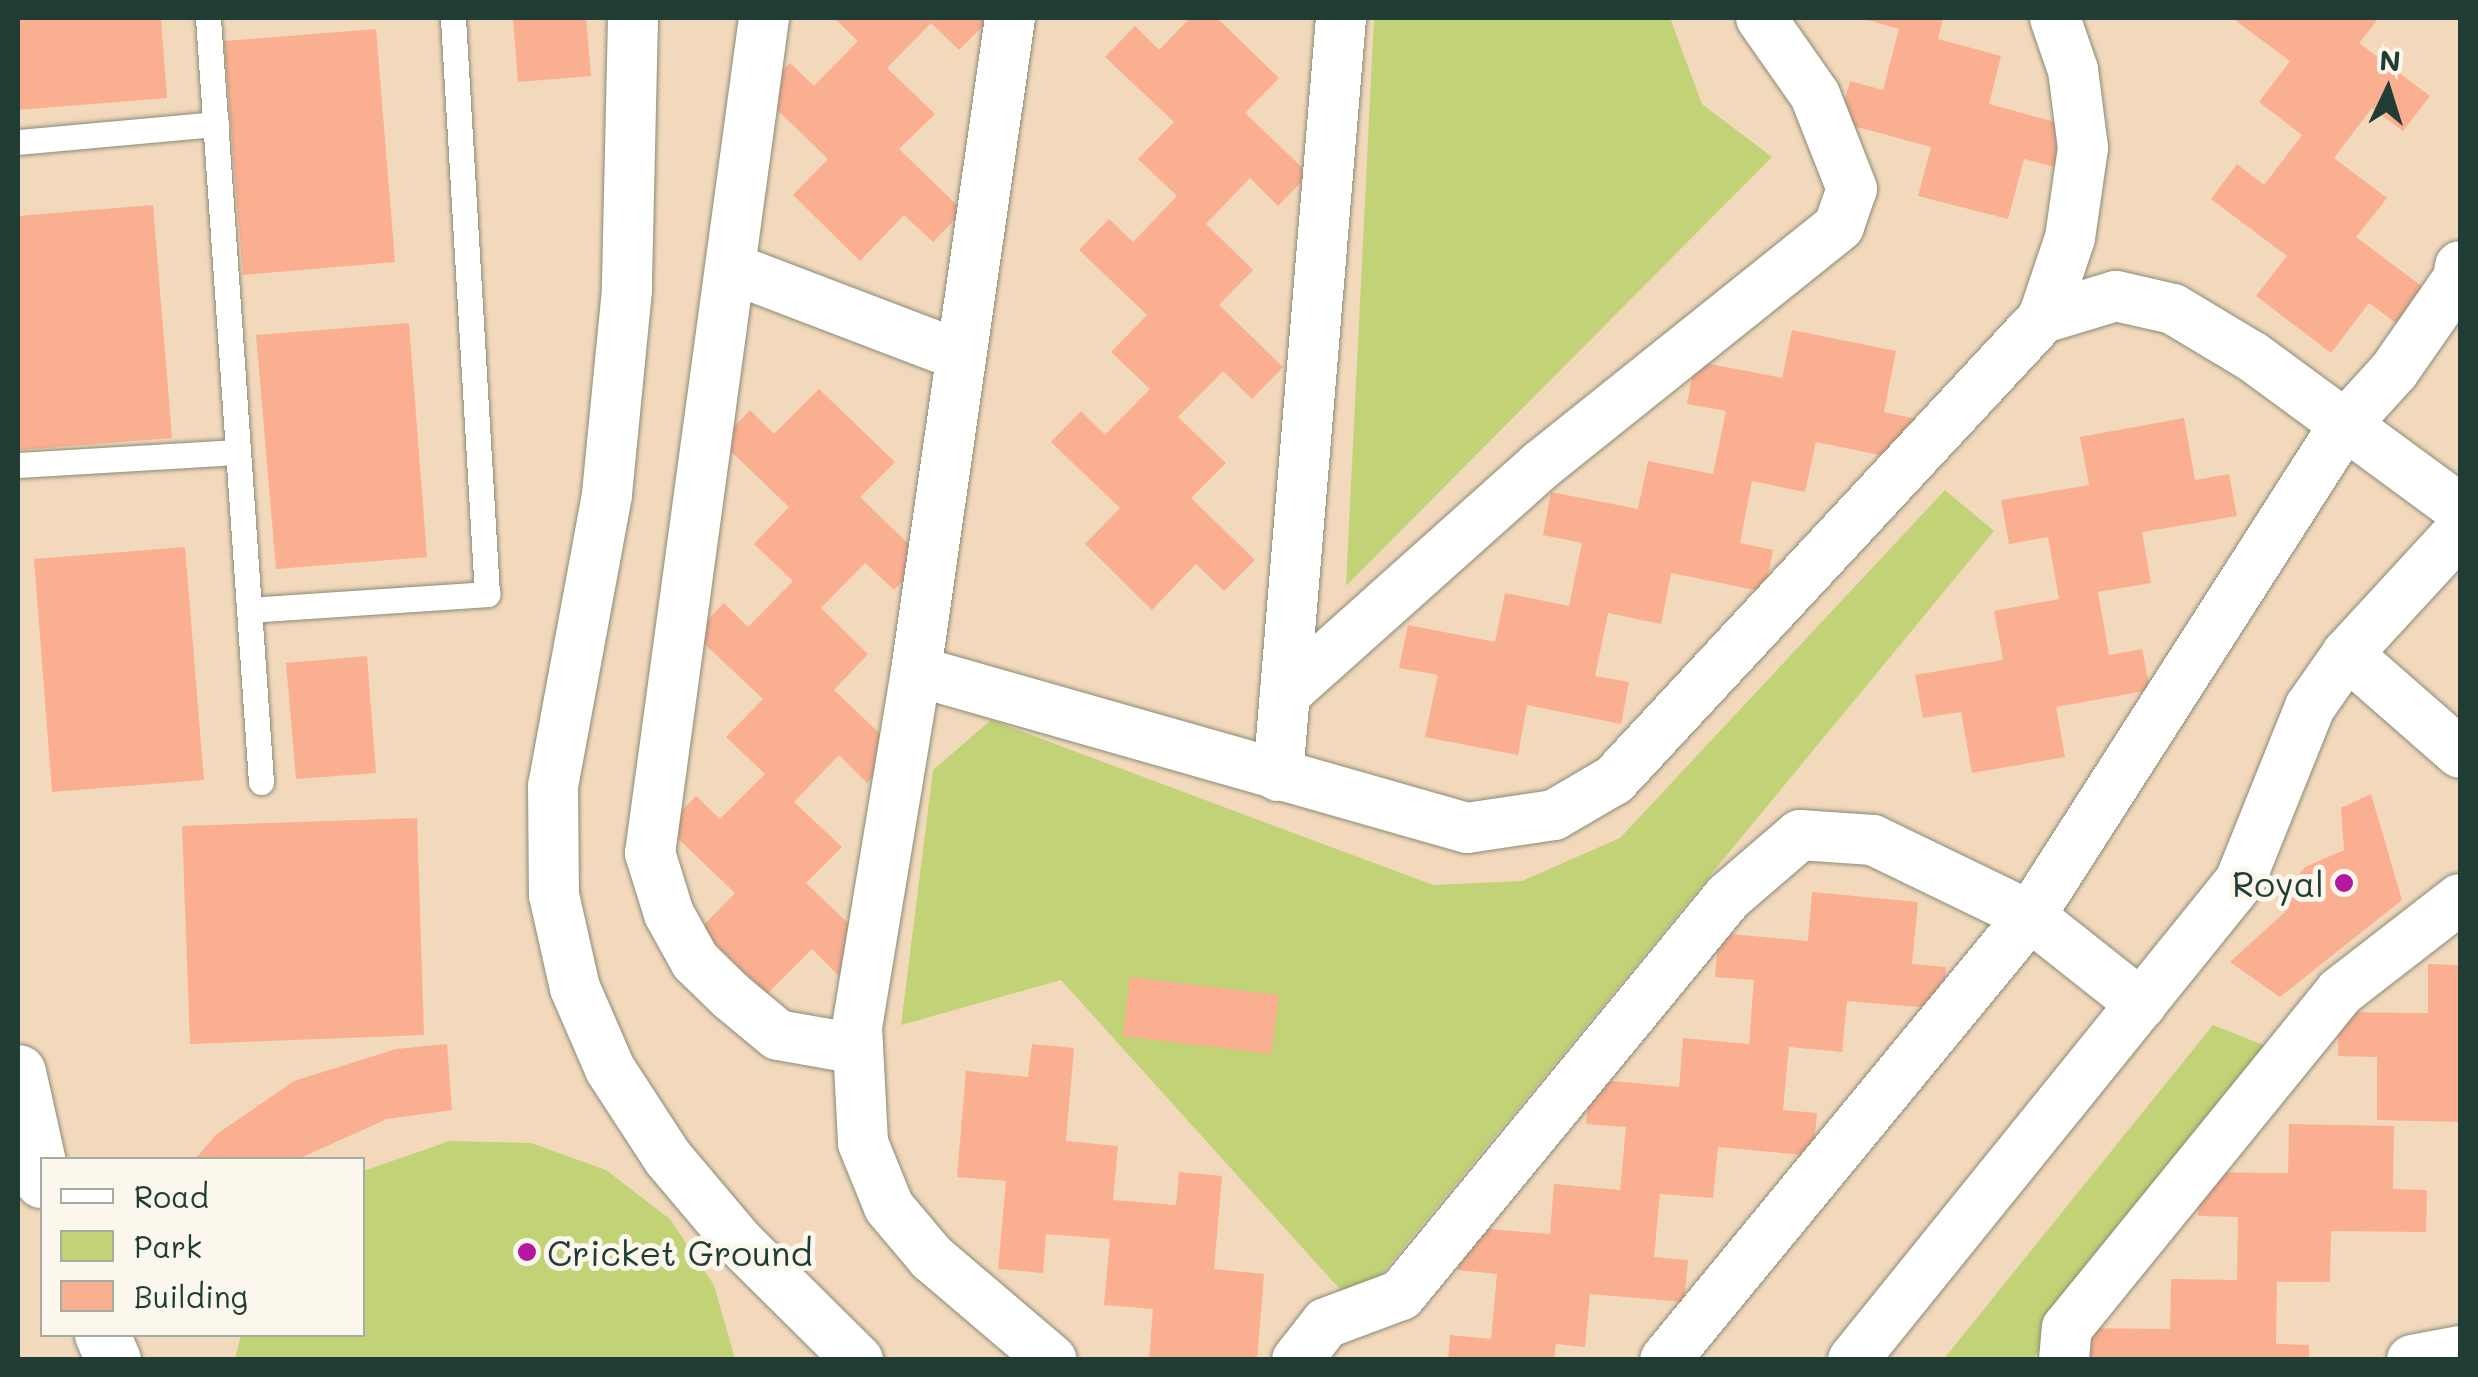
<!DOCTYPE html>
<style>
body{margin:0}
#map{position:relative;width:2478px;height:1377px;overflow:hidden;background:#f3d9bc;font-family:Mali,sans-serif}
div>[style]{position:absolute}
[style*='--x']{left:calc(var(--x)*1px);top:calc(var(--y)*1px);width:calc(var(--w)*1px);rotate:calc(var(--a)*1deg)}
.green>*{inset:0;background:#c1d376}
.building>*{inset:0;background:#faaf90}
.roads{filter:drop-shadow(0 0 2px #898b78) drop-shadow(0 0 2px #898b78)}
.service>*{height:25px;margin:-12.5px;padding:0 12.5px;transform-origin:12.5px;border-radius:12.5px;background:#fff}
.minor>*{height:50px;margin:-25px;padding:0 25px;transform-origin:25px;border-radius:25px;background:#fff}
.tertiary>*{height:55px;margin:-27.5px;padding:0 27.5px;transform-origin:27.5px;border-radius:27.5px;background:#fff}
.dots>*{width:28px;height:28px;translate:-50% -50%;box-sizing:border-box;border:5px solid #fbf7ec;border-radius:50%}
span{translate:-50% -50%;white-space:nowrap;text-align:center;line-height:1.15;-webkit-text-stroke:10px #fbf7ec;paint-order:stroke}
.poi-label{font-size:35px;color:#1f3d34}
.right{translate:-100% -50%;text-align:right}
.left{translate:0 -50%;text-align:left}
.frame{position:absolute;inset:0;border:20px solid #1f3d34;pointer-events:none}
.legend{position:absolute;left:40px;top:1157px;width:325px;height:180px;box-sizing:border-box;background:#fbf7ec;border:2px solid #a3ada2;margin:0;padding:12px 18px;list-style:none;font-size:30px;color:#1f3d34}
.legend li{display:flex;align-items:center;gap:20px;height:50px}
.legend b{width:50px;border:2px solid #a3ada2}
.north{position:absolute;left:2338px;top:40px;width:100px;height:100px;-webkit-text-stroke:8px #fbf7ec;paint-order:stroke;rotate:4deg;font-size:28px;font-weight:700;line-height:40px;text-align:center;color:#1f3d34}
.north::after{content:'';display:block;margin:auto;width:35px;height:45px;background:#1f3d34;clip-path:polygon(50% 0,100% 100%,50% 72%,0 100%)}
</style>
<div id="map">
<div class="green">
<div style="clip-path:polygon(1374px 18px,1670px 18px,1702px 104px,1772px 157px,1346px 586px)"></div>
<div style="clip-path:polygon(1945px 490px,1994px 531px,1355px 1306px,1061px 980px,901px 1025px,933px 770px,991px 720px,1433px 885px,1522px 881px,1620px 838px)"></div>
<div style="clip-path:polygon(2213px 1025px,2288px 1055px,2032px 1359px,1943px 1360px)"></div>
<div style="clip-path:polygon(450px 1141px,531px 1143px,606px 1170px,670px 1219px,714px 1285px,735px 1359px,235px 1359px,241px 1335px,362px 1334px,363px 1171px)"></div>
</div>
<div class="building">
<div style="clip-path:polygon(18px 18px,161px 18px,167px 98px,18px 110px)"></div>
<div style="clip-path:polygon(513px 18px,586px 18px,591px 76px,518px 82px)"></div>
<div style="clip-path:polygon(834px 18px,991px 18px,959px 50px,931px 23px,887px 68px,935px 114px,899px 149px,963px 211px,933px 242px,904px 215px,860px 261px,793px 195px,828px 159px,760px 93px,790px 63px,814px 86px,858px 41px)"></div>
<div style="clip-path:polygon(1190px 18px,1217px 18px,1279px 78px,1245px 113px,1309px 174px,1278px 206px,1250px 178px,1206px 224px,1253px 270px,1219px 305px,1283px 367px,1252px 399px,1223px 371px,1178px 417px,1226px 463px,1191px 498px,1255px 560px,1224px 591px,1196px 564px,1152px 610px,1085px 544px,1120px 508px,1051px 442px,1081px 411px,1105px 435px,1150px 389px,1111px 352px,1147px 315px,1079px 250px,1109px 219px,1133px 242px,1177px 196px,1138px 159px,1174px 122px,1105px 57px,1135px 26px,1159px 50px)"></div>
<div style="clip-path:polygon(1861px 18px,1943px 18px,1938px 39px,2001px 56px,1989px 104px,2074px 127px,2063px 169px,2024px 159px,2008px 219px,1918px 196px,1931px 147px,1839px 122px,1850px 81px,1883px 90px,1899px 29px)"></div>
<div style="clip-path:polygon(2232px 18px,2379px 18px,2359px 43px,2430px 96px,2403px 131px,2372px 108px,2334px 158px,2387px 198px,2356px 237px,2427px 290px,2400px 326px,2369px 303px,2331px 353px,2256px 296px,2287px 256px,2211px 199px,2237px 164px,2264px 185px,2302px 135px,2259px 102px,2290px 61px)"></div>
<div style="clip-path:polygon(376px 29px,395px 262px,243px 275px,224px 41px)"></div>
<div style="clip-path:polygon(153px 205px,172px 438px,20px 450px,18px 216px)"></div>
<div style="clip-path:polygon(409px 323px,427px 557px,276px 569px,256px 335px)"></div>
<div style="clip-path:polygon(1792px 330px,1896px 351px,1884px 412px,1917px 419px,1909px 461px,1816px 442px,1805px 492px,1752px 481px,1740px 543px,1773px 550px,1765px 592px,1671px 573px,1661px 624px,1608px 613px,1595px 676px,1629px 682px,1621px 724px,1527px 705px,1518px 755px,1425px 737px,1438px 675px,1399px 668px,1408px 625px,1495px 642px,1505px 593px,1569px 606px,1582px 543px,1543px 535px,1551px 492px,1638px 509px,1648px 461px,1713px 474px,1726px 411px,1687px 404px,1695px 361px,1782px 378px)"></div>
<div style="clip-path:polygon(819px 389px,895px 462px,860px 497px,924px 559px,894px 590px,865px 563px,821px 608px,868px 654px,834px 690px,898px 751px,867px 783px,839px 755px,794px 802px,842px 847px,806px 883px,870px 944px,839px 976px,812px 949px,767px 994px,700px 929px,735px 893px,666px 827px,696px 796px,720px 819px,765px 774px,726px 737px,763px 699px,694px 634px,724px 603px,748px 627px,793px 581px,754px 544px,789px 507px,720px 441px,750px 410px,774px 434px)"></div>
<div style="clip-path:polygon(2184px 418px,2195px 480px,2229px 474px,2237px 516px,2142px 532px,2151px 583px,2098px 592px,2109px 655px,2142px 649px,2150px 690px,2056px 707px,2065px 757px,1972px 773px,1961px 712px,1923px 718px,1915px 675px,2003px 660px,1994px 611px,2059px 599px,2048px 537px,2009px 544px,2001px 500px,2089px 485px,2080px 437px)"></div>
<div style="clip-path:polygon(185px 547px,204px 780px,52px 792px,34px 559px)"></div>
<div style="clip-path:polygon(367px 656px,376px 773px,296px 779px,286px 663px)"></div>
<div style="clip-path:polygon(2371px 794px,2402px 900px,2280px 997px,2230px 962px,2285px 912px,2277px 900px,2305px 867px,2344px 850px,2341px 808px)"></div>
<div style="clip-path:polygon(417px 818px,424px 1035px,190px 1044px,182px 826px)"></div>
<div style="clip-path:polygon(1812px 892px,1918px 902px,1912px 964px,1946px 967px,1942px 1009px,1847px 1001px,1842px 1052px,1789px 1047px,1783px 1110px,1817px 1113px,1813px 1156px,1718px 1147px,1713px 1198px,1660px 1194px,1654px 1257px,1688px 1260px,1684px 1302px,1590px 1294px,1585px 1347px,1556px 1344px,1554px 1360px,1448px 1360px,1450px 1335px,1491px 1339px,1497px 1274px,1458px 1270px,1462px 1227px,1550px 1234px,1554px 1184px,1620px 1190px,1626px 1127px,1586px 1124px,1590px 1079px,1679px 1087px,1683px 1038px,1749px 1044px,1754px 980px,1715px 977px,1719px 933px,1808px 941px)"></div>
<div style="clip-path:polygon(2428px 964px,2460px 965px,2460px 1122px,2377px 1120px,2377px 1057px,2338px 1056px,2339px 1012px,2428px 1013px)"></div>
<div style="clip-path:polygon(1130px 977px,1279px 995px,1271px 1054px,1123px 1036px)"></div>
<div style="clip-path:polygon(447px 1044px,452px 1110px,387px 1119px,296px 1160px,194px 1160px,217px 1134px,294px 1081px,396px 1049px)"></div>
<div style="clip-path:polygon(1032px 1044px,1074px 1048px,1066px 1141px,1118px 1146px,1113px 1200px,1176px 1205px,1179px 1172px,1222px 1176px,1214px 1269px,1264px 1274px,1257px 1360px,1149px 1360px,1153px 1309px,1104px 1305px,1110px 1239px,1046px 1234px,1043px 1273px,998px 1269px,1006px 1181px,957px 1177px,966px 1071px,1028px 1077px)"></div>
<div style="clip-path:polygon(2289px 1124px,2394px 1126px,2393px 1189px,2427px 1190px,2426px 1232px,2331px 1231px,2330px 1282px,2277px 1282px,2276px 1344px,2309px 1345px,2309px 1360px,2081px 1360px,2081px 1328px,2170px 1329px,2171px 1279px,2237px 1280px,2238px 1217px,2198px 1216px,2199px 1172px,2288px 1173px)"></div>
</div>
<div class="roads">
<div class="service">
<div style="--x:208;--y:18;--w:766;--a:86.03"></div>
<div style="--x:18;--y:142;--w:199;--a:-5.2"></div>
<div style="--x:18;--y:465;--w:220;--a:-3.4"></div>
<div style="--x:249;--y:610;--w:239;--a:-3.8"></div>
<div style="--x:487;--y:594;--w:577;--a:-93.38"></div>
</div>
<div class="minor">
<div style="--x:633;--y:18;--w:272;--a:91.3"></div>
<div style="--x:627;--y:290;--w:206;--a:95.6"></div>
<div style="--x:607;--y:495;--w:296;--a:100.5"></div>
<div style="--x:553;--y:786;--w:109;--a:89.5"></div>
<div style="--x:554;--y:895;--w:95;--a:77.3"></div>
<div style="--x:575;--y:988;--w:88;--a:66.6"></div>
<div style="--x:610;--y:1069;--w:106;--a:56.9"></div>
<div style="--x:668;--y:1158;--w:110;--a:49.8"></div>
<div style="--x:739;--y:1242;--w:168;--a:44.8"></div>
<div style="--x:764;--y:18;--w:843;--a:97.77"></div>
<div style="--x:650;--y:853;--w:64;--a:72.7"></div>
<div style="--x:669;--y:914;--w:54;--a:61"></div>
<div style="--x:695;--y:961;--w:50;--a:44.2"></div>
<div style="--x:731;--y:996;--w:61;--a:39.7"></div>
<div style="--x:778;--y:1035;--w:80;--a:10"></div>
<div style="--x:1010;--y:18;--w:660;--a:98.19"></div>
<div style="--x:916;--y:671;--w:573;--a:15.9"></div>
<div style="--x:1467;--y:828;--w:88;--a:-8.5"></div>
<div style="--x:1554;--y:815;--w:69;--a:-30.3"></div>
<div style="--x:1614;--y:780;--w:630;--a:-47.12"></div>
<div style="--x:2043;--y:318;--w:76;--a:-16.8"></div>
<div style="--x:2116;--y:296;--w:58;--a:12.8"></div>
<div style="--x:2173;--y:309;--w:93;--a:31"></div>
<div style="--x:2253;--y:357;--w:257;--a:36.3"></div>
<div style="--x:731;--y:268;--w:246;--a:20.9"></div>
<div style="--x:2043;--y:318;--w:84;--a:-71.4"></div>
<div style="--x:2070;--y:238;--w:91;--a:-81.8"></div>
<div style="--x:2083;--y:148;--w:79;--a:-97.3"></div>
<div style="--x:2073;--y:70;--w:55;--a:-109.1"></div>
<div style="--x:2347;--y:654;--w:150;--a:41.2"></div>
<div style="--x:916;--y:671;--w:361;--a:99.4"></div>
<div style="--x:857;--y:1027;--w:116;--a:87"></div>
<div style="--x:863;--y:1143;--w:69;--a:67.9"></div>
<div style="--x:889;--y:1207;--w:67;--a:49.9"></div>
<div style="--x:932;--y:1258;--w:157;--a:40.4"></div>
<div style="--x:1285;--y:694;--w:343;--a:-41.8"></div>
<div style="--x:1541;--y:465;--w:382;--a:-38.7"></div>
<div style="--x:1839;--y:226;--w:39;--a:-71"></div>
<div style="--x:1852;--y:189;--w:101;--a:-111.5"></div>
<div style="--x:1815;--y:95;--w:94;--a:-125"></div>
<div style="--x:1278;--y:776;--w:761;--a:-85.25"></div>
<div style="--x:1297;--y:1360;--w:47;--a:-51.9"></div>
<div style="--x:1326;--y:1323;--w:80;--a:-20.5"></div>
<div style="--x:1401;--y:1295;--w:515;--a:-50.59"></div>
<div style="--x:1728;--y:897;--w:95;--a:-40.7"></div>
<div style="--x:1800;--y:835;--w:73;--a:3.9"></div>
<div style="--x:1873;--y:840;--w:174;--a:25.8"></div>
<div style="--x:2030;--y:916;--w:142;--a:38.4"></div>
<div style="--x:1665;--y:1360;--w:575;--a:-50.58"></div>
<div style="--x:2030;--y:916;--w:581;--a:-57.38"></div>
<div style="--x:2343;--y:427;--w:76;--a:-47.7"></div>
<div style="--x:2394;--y:371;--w:112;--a:-55.2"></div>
<div style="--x:2458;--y:279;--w:13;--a:-81"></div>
<div style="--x:1853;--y:1360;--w:616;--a:-51.06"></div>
<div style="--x:2240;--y:881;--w:188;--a:-68.1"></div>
<div style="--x:2310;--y:707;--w:65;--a:-55.1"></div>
<div style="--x:2347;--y:654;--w:167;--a:-47.4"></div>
<div style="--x:2064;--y:1360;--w:32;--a:-85"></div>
<div style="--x:2067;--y:1328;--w:433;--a:-50.9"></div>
<div style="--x:2340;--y:992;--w:152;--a:-37.8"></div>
<div style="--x:2412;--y:1360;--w:49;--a:-10.6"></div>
</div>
<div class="tertiary">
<div style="--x:18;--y:1072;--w:111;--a:77.5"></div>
<div style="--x:102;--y:1334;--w:28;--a:67"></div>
</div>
</div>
<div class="dots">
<div style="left:2344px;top:883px;background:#b5179e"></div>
<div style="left:527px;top:1252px;background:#b5179e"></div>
</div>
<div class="poi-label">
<span class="right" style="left:2324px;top:883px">Royal</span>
<span class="left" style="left:547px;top:1252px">Cricket Ground</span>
</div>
<div class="frame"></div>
<ul class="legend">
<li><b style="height:12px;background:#fff"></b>Road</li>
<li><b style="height:28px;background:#c1d376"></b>Park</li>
<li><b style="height:28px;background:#faaf90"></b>Building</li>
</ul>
<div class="north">N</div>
</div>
